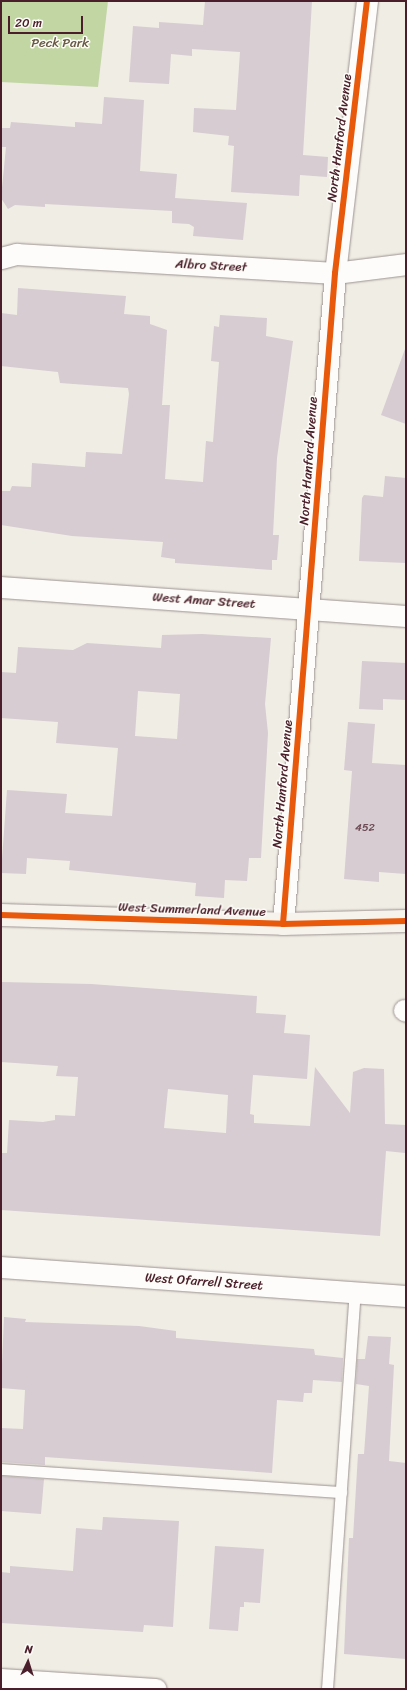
<!DOCTYPE html>
<style>
body{margin:0}
#map{position:relative;width:407px;height:1690px;overflow:hidden;background:#f0ede4;font-family:Sriracha,sans-serif}
div>[style]{position:absolute}
[style*='--x']{left:calc(var(--x)*1px);top:calc(var(--y)*1px);width:calc(var(--w)*1px);rotate:calc(var(--a)*1deg)}
.green>*{inset:0;background:#c2d6a4}
.building>*{inset:0;background:#d6ccd2}
.roads{filter:drop-shadow(0 0 1px #9c9391) drop-shadow(0 0 1px #9c9391)}
.service>*{height:11px;margin:-5.5px;padding:0 5.5px;transform-origin:5.5px;border-radius:5.5px;background:#fdfcfb}
.minor>*{height:21px;margin:-10.5px;padding:0 10.5px;transform-origin:10.5px;border-radius:10.5px;background:#fdfcfb}
.secondary>*{height:22px;margin:-11px;padding:0 11px;transform-origin:11px;border-radius:11px;background:#f6f2ec}
.cycleway>*{height:6px;margin:-3px;padding:0 3px;transform-origin:3px;border-radius:3px;background:#e8590c}
span{translate:-50% -50%;white-space:nowrap;text-align:center;line-height:1.15;-webkit-text-stroke:3px #fdfcf7;paint-order:stroke}
.number-label{font-size:11px;color:#6d4a55}
.number-label span{-webkit-text-stroke-width:0}
.park-label{font-size:13px;color:#675943}
.street-label{font-size:13px;color:#4a1f2b}
.frame{position:absolute;inset:0;border:2px solid #4a1f2b;pointer-events:none}
.north{position:absolute;left:8px;top:1642px;width:40px;height:40px;-webkit-text-stroke:3px #fdfcf7;paint-order:stroke;rotate:4deg;font-size:11px;font-weight:700;line-height:16px;text-align:center;color:#4a1f2b}
.north::after{content:'';display:block;margin:auto;width:14px;height:18px;background:#4a1f2b;clip-path:polygon(50% 0,100% 100%,50% 72%,0 100%)}
.scale{position:absolute;left:8px;top:16px;width:75px;height:18px;box-sizing:border-box;border:2px solid #4a1f2b;border-top:0;padding-left:5px;font-size:12px;line-height:14px;white-space:nowrap;color:#4a1f2b;-webkit-text-stroke:3px #fdfcf7;paint-order:stroke}
</style>
<div id="map">
<div class="green">
<div style="clip-path:polygon(1px 1px,108px 1px,98px 87px,1px 82px)"></div>
</div>
<div class="building">
<div style="clip-path:polygon(205px 1px,312px 1px,303px 155px,328px 157px,327px 177px,300px 175px,299px 196px,231px 192px,234px 146px,228px 145px,229px 136px,193px 132px,194px 108px,236px 110px,240px 52px,192px 49px,192px 56px,171px 54px,169px 84px,129px 82px,133px 26px,159px 28px,159px 22px,203px 25px)"></div>
<div style="clip-path:polygon(104px 97px,144px 100px,140px 171px,177px 174px,175px 198px,247px 203px,243px 240px,193px 236px,194px 227px,189px 224px,172px 223px,172px 211px,45px 204px,45px 207px,15px 205px,8px 209px,1px 198px,6px 147px,1px 147px,1px 128px,10px 128px,11px 122px,75px 127px,75px 122px,102px 124px)"></div>
<div style="clip-path:polygon(18px 288px,126px 296px,124px 314px,150px 316px,150px 324px,167px 330px,162px 405px,170px 405px,165px 479px,203px 482px,206px 441px,213px 442px,219px 362px,211px 361px,214px 326px,219px 327px,220px 315px,267px 318px,266px 336px,293px 341px,277px 458px,273px 535px,279px 535px,277px 560px,272px 560px,272px 570px,175px 563px,175px 559px,161px 557px,163px 542px,72px 536px,1px 525px,1px 491px,10px 491px,12px 486px,31px 487px,32px 463px,85px 467px,86px 452px,122px 454px,129px 394px,128px 388px,60px 383px,58px 372px,1px 366px,1px 313px,17px 315px)"></div>
<div style="clip-path:polygon(405px 349px,406px 349px,406px 424px,381px 415px)"></div>
<div style="clip-path:polygon(385px 476px,406px 478px,406px 563px,359px 561px,362px 498px,364px 495px,383px 497px)"></div>
<div style="clip-path:polygon(evenodd,202px 634px,271px 638px,265px 704px,268px 733px,261px 858px,249px 858px,247px 881px,225px 880px,224px 898px,195px 896px,196px 883px,69px 870px,70px 861px,27px 858px,26px 874px,1px 873px,7px 790px,67px 794px,65px 813px,112px 816px,118px 748px,56px 743px,58px 722px,1px 718px,1px 672px,16px 673px,18px 647px,73px 650px,87px 643px,161px 648px,162px 635px,202px 634px,138px 691px,180px 694px,177px 739px,135px 736px,138px 691px)"></div>
<div style="clip-path:polygon(362px 661px,406px 663px,406px 700px,383px 699px,383px 710px,359px 709px)"></div>
<div style="clip-path:polygon(348px 722px,375px 724px,372px 763px,406px 765px,406px 874px,379px 872px,379px 882px,344px 879px,352px 771px,344px 770px)"></div>
<div style="clip-path:polygon(evenodd,1px 982px,91px 984px,257px 996px,256px 1013px,286px 1015px,284px 1033px,310px 1035px,307px 1079px,253px 1075px,250px 1114px,254px 1115px,254px 1123px,310px 1126px,315px 1067px,350px 1113px,353px 1072px,364px 1068px,384px 1069px,385px 1124px,406px 1125px,406px 1136px,405px 1153px,386px 1151px,380px 1236px,1px 1210px,1px 1153px,7px 1153px,9px 1120px,43px 1122px,55px 1120px,55px 1115px,75px 1116px,78px 1077px,56px 1076px,58px 1066px,1px 1062px,1px 982px,168px 1089px,228px 1095px,226px 1133px,164px 1128px,168px 1089px)"></div>
<div style="clip-path:polygon(4px 1317px,26px 1319px,25px 1322px,139px 1326px,176px 1331px,176px 1338px,314px 1349px,315px 1355px,343px 1358px,342px 1382px,313px 1380px,312px 1393px,304px 1393px,303px 1402px,277px 1400px,272px 1473px,45px 1457px,45px 1465px,1px 1462px,1px 1428px,23px 1429px,25px 1390px,1px 1388px)"></div>
<div style="clip-path:polygon(368px 1336px,391px 1337px,389px 1364px,394px 1365px,389px 1461px,406px 1463px,406px 1659px,344px 1654px,349px 1538px,353px 1538px,358px 1454px,364px 1454px,369px 1386px,356px 1384px,357px 1359px,365px 1359px)"></div>
<div style="clip-path:polygon(1px 1476px,44px 1479px,41px 1514px,1px 1511px)"></div>
<div style="clip-path:polygon(103px 1517px,179px 1521px,173px 1627px,144px 1625px,143px 1632px,1px 1623px,1px 1572px,10px 1573px,10px 1566px,73px 1571px,76px 1528px,102px 1530px)"></div>
<div style="clip-path:polygon(215px 1546px,264px 1549px,260px 1603px,244px 1602px,244px 1607px,240px 1607px,238px 1631px,209px 1629px)"></div>
</div>
<div class="roads">
<div class="service">
<div style="--x:1;--y:1469;--w:341;--a:3.9"></div>
<div style="--x:327;--y:1689;--w:397;--a:-86"></div>
</div>
<div class="minor">
<div style="--x:1;--y:258;--w:16;--a:-15"></div>
<div style="--x:16;--y:254;--w:320;--a:3.4"></div>
<div style="--x:335;--y:273;--w:72;--a:-7.2"></div>
<div style="--x:1;--y:587;--w:406;--a:4.1"></div>
<div style="--x:283;--y:924;--w:653;--a:-85.43"></div>
<div style="--x:335;--y:273;--w:274;--a:-83.3"></div>
<div style="--x:404;--y:1010;--w:2;--a:27"></div>
<div style="--x:1;--y:1267;--w:406;--a:4.1"></div>
<div style="--x:1;--y:1679;--w:155;--a:3.7"></div>
</div>
<div class="secondary">
<div style="--x:1;--y:915;--w:282;--a:1.8"></div>
<div style="--x:283;--y:924;--w:123;--a:-1.4"></div>
</div>
</div>
<div class="cycleway">
<div style="--x:1;--y:915;--w:282;--a:1.8"></div>
<div style="--x:283;--y:924;--w:123;--a:-1.4"></div>
<div style="--x:283;--y:924;--w:653;--a:-85.43"></div>
<div style="--x:335;--y:273;--w:274;--a:-83.3"></div>
</div>
<div class="number-label">
<span style="left:365px;top:828px">452</span>
</div>
<div class="park-label">
<span style="left:60px;top:43px">Peck Park</span>
</div>
<div class="street-label">
<span style="left:340px;top:138px;rotate:-83deg">North Hanford Avenue</span>
<span style="left:211px;top:266px;rotate:3deg">Albro Street</span>
<span style="left:309px;top:461px;rotate:-86deg">North Hanford Avenue</span>
<span style="left:204px;top:601px;rotate:4deg">West Amar Street</span>
<span style="left:283px;top:784px;rotate:-85deg">North Hanford Avenue</span>
<span style="left:192px;top:910px;rotate:2deg">West Summerland Avenue</span>
<span style="left:204px;top:1282px;rotate:4deg">West Ofarrell Street</span>
</div>
<div class="frame"></div>
<div class="north">N</div>
<div class="scale">20 m</div>
</div>
